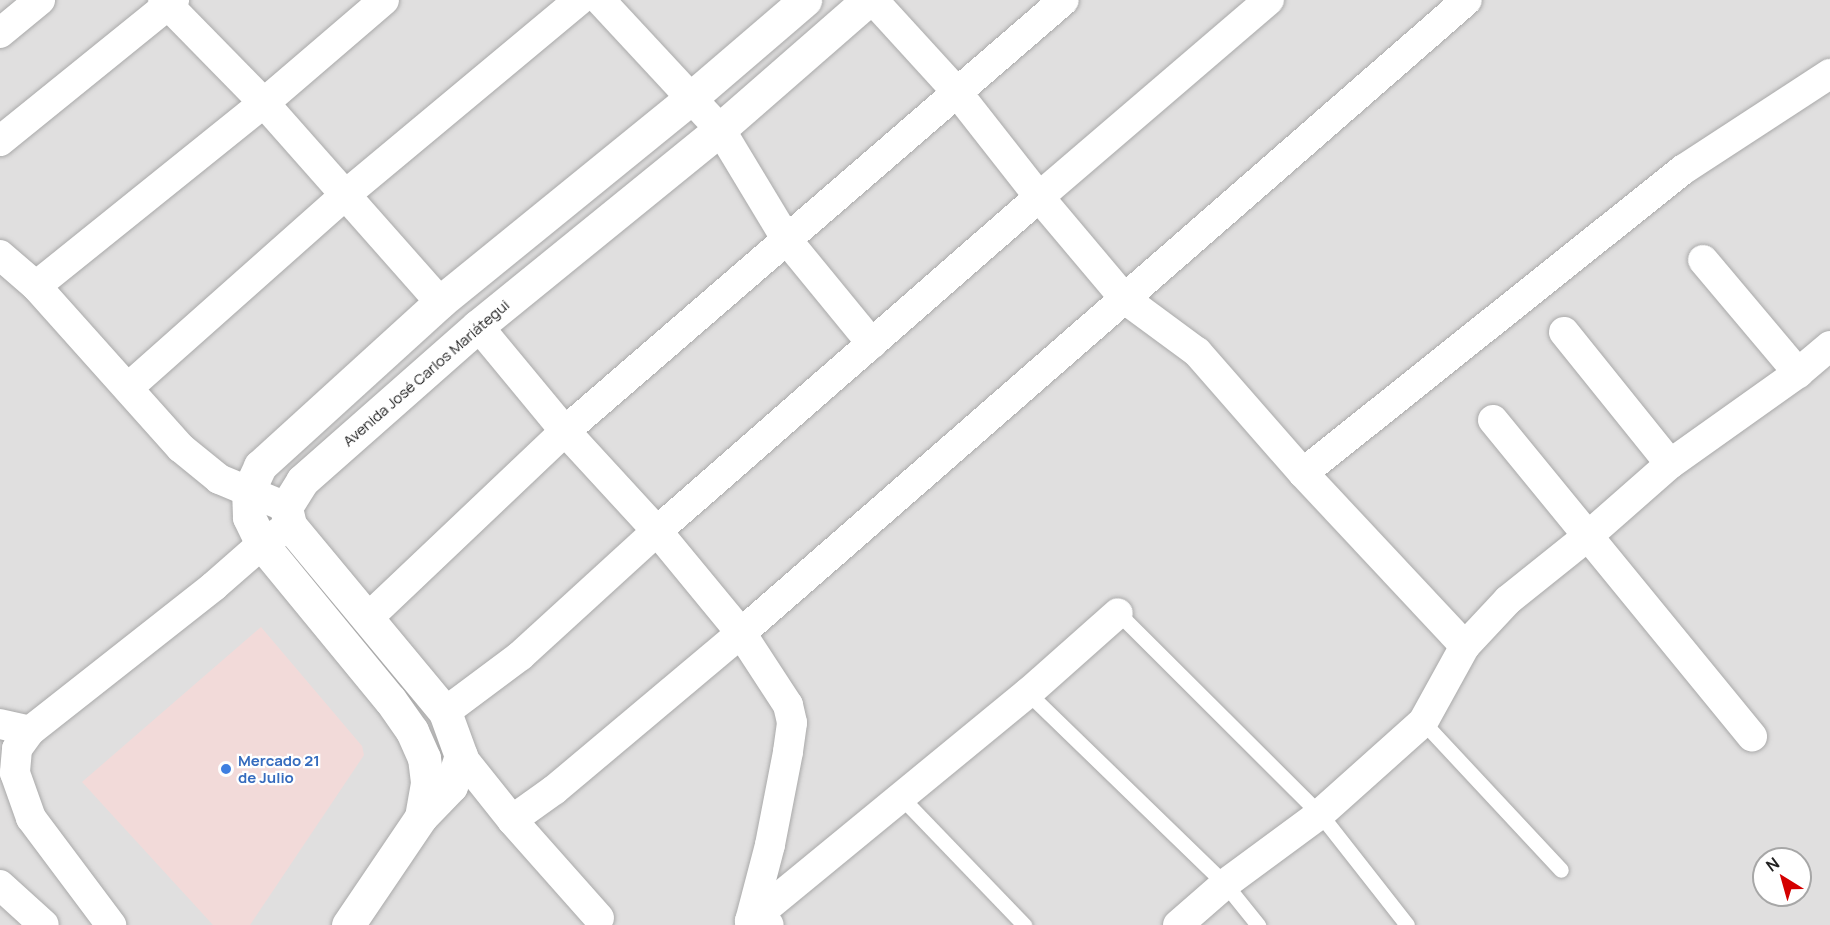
<!DOCTYPE html>
<meta charset="utf-8">
<style>
body{margin:0}
#map{position:relative;width:1830px;height:925px;overflow:hidden;background:#f2efe9;font-family:Manrope,sans-serif}
div>[style]{position:absolute}
[style*='--x']{left:calc(var(--x)*1px);top:calc(var(--y)*1px);width:calc(var(--w)*1px);rotate:calc(var(--a)*1deg)}
.residential>*{inset:0;background:#e0dfdf}
.commercial>*{inset:0;background:#f2dad9}
.roads{filter:drop-shadow(0 0 2px #a9a9a9) drop-shadow(0 0 2px #a9a9a9)}
.service>*{height:15px;margin:-7.5px;padding:0 7.5px;transform-origin:7.5px;border-radius:7.5px;background:#fff}
.minor>*{height:30px;margin:-15px;padding:0 15px;transform-origin:15px;border-radius:15px;background:#fff}
.tertiary>*{height:33px;margin:-16.5px;padding:0 16.5px;transform-origin:16.5px;border-radius:16.5px;background:#fff}
.dots>*{width:16px;height:16px;translate:-50% -50%;box-sizing:border-box;border:3px solid #fff;border-radius:50%}
span{translate:-50% -50%;white-space:nowrap;text-align:center;line-height:1.15;-webkit-text-stroke:4.5px #fff;paint-order:stroke}
.street-label{font-size:15px;color:#222}
.shop-label{font-size:15px;color:#366cbe;font-weight:700}
.left{translate:0 -50%;text-align:left}
.north{position:absolute;left:1752px;top:847px;width:60px;height:60px;box-sizing:border-box;background:#fff;border:2px solid #a7a7a7;border-radius:50%;rotate:323deg;font-size:16px;font-weight:700;line-height:24px;text-align:center;color:#222}
.north::after{content:'';display:block;margin:auto;width:21px;height:27px;background:#d40000;clip-path:polygon(50% 0,100% 100%,50% 72%,0 100%)}
</style>
<div id="map">
<div class="residential">
<div style="clip-path:polygon(evenodd,0 0,1830px 0,1830px 925px,0 925px,0 0,1764px 859px,1800px 859px,1800px 895px,1764px 895px,1764px 859px)"></div>
</div>
<div class="commercial">
<div style="clip-path:polygon(261px 627px,362px 746px,364px 755px,250px 925px,213px 925px,82px 782px)"></div>
</div>
<div class="roads">
<div class="service">
<div style="--x:1118;--y:613;--w:285;--a:44.9"></div>
<div style="--x:1320;--y:814;--w:141;--a:51.9"></div>
<div style="--x:1028;--y:693;--w:274;--a:44.1"></div>
<div style="--x:1225;--y:884;--w:53;--a:51.2"></div>
<div style="--x:1423;--y:722;--w:202;--a:47"></div>
<div style="--x:901;--y:797;--w:178;--a:46.1"></div>
</div>
<div class="minor">
<div style="--x:163;--y:0;--w:144;--a:45.6"></div>
<div style="--x:264;--y:103;--w:266;--a:48.5"></div>
<div style="--x:600;--y:0;--w:176;--a:47.1"></div>
<div style="--x:720;--y:129;--w:130;--a:58.9"></div>
<div style="--x:787;--y:240;--w:134;--a:50.7"></div>
<div style="--x:873;--y:0;--w:123;--a:47.6"></div>
<div style="--x:956;--y:91;--w:135;--a:51.9"></div>
<div style="--x:1039;--y:197;--w:133;--a:49.9"></div>
<div style="--x:1125;--y:299;--w:89;--a:36.4"></div>
<div style="--x:1197;--y:352;--w:161;--a:48.8"></div>
<div style="--x:1303;--y:473;--w:237;--a:46.9"></div>
<div style="--x:0;--y:33;--w:52;--a:-39.5"></div>
<div style="--x:0;--y:141;--w:224;--a:-39"></div>
<div style="--x:0;--y:255;--w:48;--a:40.7"></div>
<div style="--x:36;--y:286;--w:217;--a:48.2"></div>
<div style="--x:181;--y:448;--w:49;--a:39.2"></div>
<div style="--x:219;--y:479;--w:73;--a:22.7"></div>
<div style="--x:1703;--y:260;--w:148;--a:49.9"></div>
<div style="--x:36;--y:286;--w:292;--a:-38.8"></div>
<div style="--x:264;--y:103;--w:158;--a:-40.6"></div>
<div style="--x:478;--y:326;--w:136;--a:50.4"></div>
<div style="--x:565;--y:431;--w:136;--a:47.4"></div>
<div style="--x:657;--y:531;--w:132;--a:50.5"></div>
<div style="--x:741;--y:633;--w:86;--a:56.9"></div>
<div style="--x:788;--y:705;--w:18;--a:77"></div>
<div style="--x:792;--y:723;--w:29;--a:98"></div>
<div style="--x:788;--y:752;--w:95;--a:101"></div>
<div style="--x:770;--y:845;--w:79;--a:104.7"></div>
<div style="--x:750;--y:921;--w:19;--a:12"></div>
<div style="--x:1564;--y:332;--w:169;--a:51.2"></div>
<div style="--x:129;--y:387;--w:288;--a:-41.6"></div>
<div style="--x:344;--y:196;--w:306;--a:-39.8"></div>
<div style="--x:1493;--y:420;--w:409;--a:50.7"></div>
<div style="--x:1303;--y:473;--w:487;--a:-38.6"></div>
<div style="--x:1684;--y:169;--w:174;--a:-33.1"></div>
<div style="--x:369;--y:617;--w:270;--a:-43.5"></div>
<div style="--x:565;--y:431;--w:659;--a:-40.82"></div>
<div style="--x:445;--y:712;--w:94;--a:-36.7"></div>
<div style="--x:520;--y:656;--w:185;--a:-42.4"></div>
<div style="--x:657;--y:531;--w:507;--a:-41.16"></div>
<div style="--x:1039;--y:197;--w:303;--a:-40.6"></div>
<div style="--x:0;--y:724;--w:31;--a:13"></div>
<div style="--x:30;--y:731;--w:234;--a:-38.2"></div>
<div style="--x:214;--y:586;--w:64;--a:-41.2"></div>
<div style="--x:262;--y:544;--w:25;--a:-34"></div>
<div style="--x:30;--y:731;--w:22;--a:126"></div>
<div style="--x:17;--y:749;--w:24;--a:95"></div>
<div style="--x:15;--y:773;--w:48;--a:70.4"></div>
<div style="--x:31;--y:818;--w:134;--a:53.2"></div>
<div style="--x:461;--y:756;--w:82;--a:51.4"></div>
<div style="--x:512;--y:820;--w:131;--a:48.4"></div>
<div style="--x:512;--y:820;--w:52;--a:-35.5"></div>
<div style="--x:554;--y:790;--w:244;--a:-40"></div>
<div style="--x:741;--y:633;--w:963;--a:-41.09"></div>
<div style="--x:0;--y:885;--w:59;--a:42.3"></div>
<div style="--x:750;--y:921;--w:360;--a:-39.4"></div>
<div style="--x:1028;--y:693;--w:120;--a:-41.6"></div>
<div style="--x:1178;--y:925;--w:62;--a:-41.1"></div>
<div style="--x:1225;--y:884;--w:118;--a:-36.4"></div>
<div style="--x:1320;--y:814;--w:138;--a:-41.8"></div>
<div style="--x:1423;--y:722;--w:87;--a:-61.1"></div>
<div style="--x:1465;--y:646;--w:63;--a:-46.9"></div>
<div style="--x:1508;--y:600;--w:102;--a:-38.7"></div>
<div style="--x:1588;--y:536;--w:109;--a:-41.3"></div>
<div style="--x:1670;--y:464;--w:157;--a:-35.4"></div>
<div style="--x:1798;--y:373;--w:42;--a:-40.2"></div>
</div>
<div class="tertiary">
<div style="--x:421;--y:817;--w:36;--a:-80"></div>
<div style="--x:427;--y:782;--w:24;--a:-97"></div>
<div style="--x:424;--y:758;--w:30;--a:-114"></div>
<div style="--x:412;--y:731;--w:38;--a:-125"></div>
<div style="--x:390;--y:700;--w:202;--a:-129.4"></div>
<div style="--x:262;--y:544;--w:30;--a:-116"></div>
<div style="--x:249;--y:517;--w:25;--a:-92"></div>
<div style="--x:248;--y:492;--w:29;--a:-65"></div>
<div style="--x:260;--y:466;--w:244;--a:-42.3"></div>
<div style="--x:440;--y:302;--w:325;--a:-39.1"></div>
<div style="--x:692;--y:97;--w:149;--a:-40.6"></div>
<div style="--x:348;--y:925;--w:130;--a:-55.9"></div>
<div style="--x:421;--y:817;--w:43;--a:-45.9"></div>
<div style="--x:451;--y:786;--w:32;--a:-72"></div>
<div style="--x:461;--y:756;--w:47;--a:-110"></div>
<div style="--x:445;--y:712;--w:243;--a:-129.7"></div>
<div style="--x:290;--y:525;--w:18;--a:-103"></div>
<div style="--x:286;--y:507;--w:31;--a:-58"></div>
<div style="--x:302;--y:481;--w:235;--a:-41.4"></div>
<div style="--x:478;--y:326;--w:312;--a:-39.1"></div>
<div style="--x:720;--y:129;--w:196;--a:-41.1"></div>
</div>
</div>
<div class="dots">
<div style="left:226px;top:769px;background:#3f7fe0"></div>
</div>
<div class="street-label">
<span style="left:426px;top:373px;rotate:-41deg">Avenida José Carlos Mariátegui</span>
</div>
<div class="shop-label">
<span class="left" style="left:238px;top:769px">Mercado 21<br>de Julio</span>
</div>
<div class="north">N</div>
</div>
